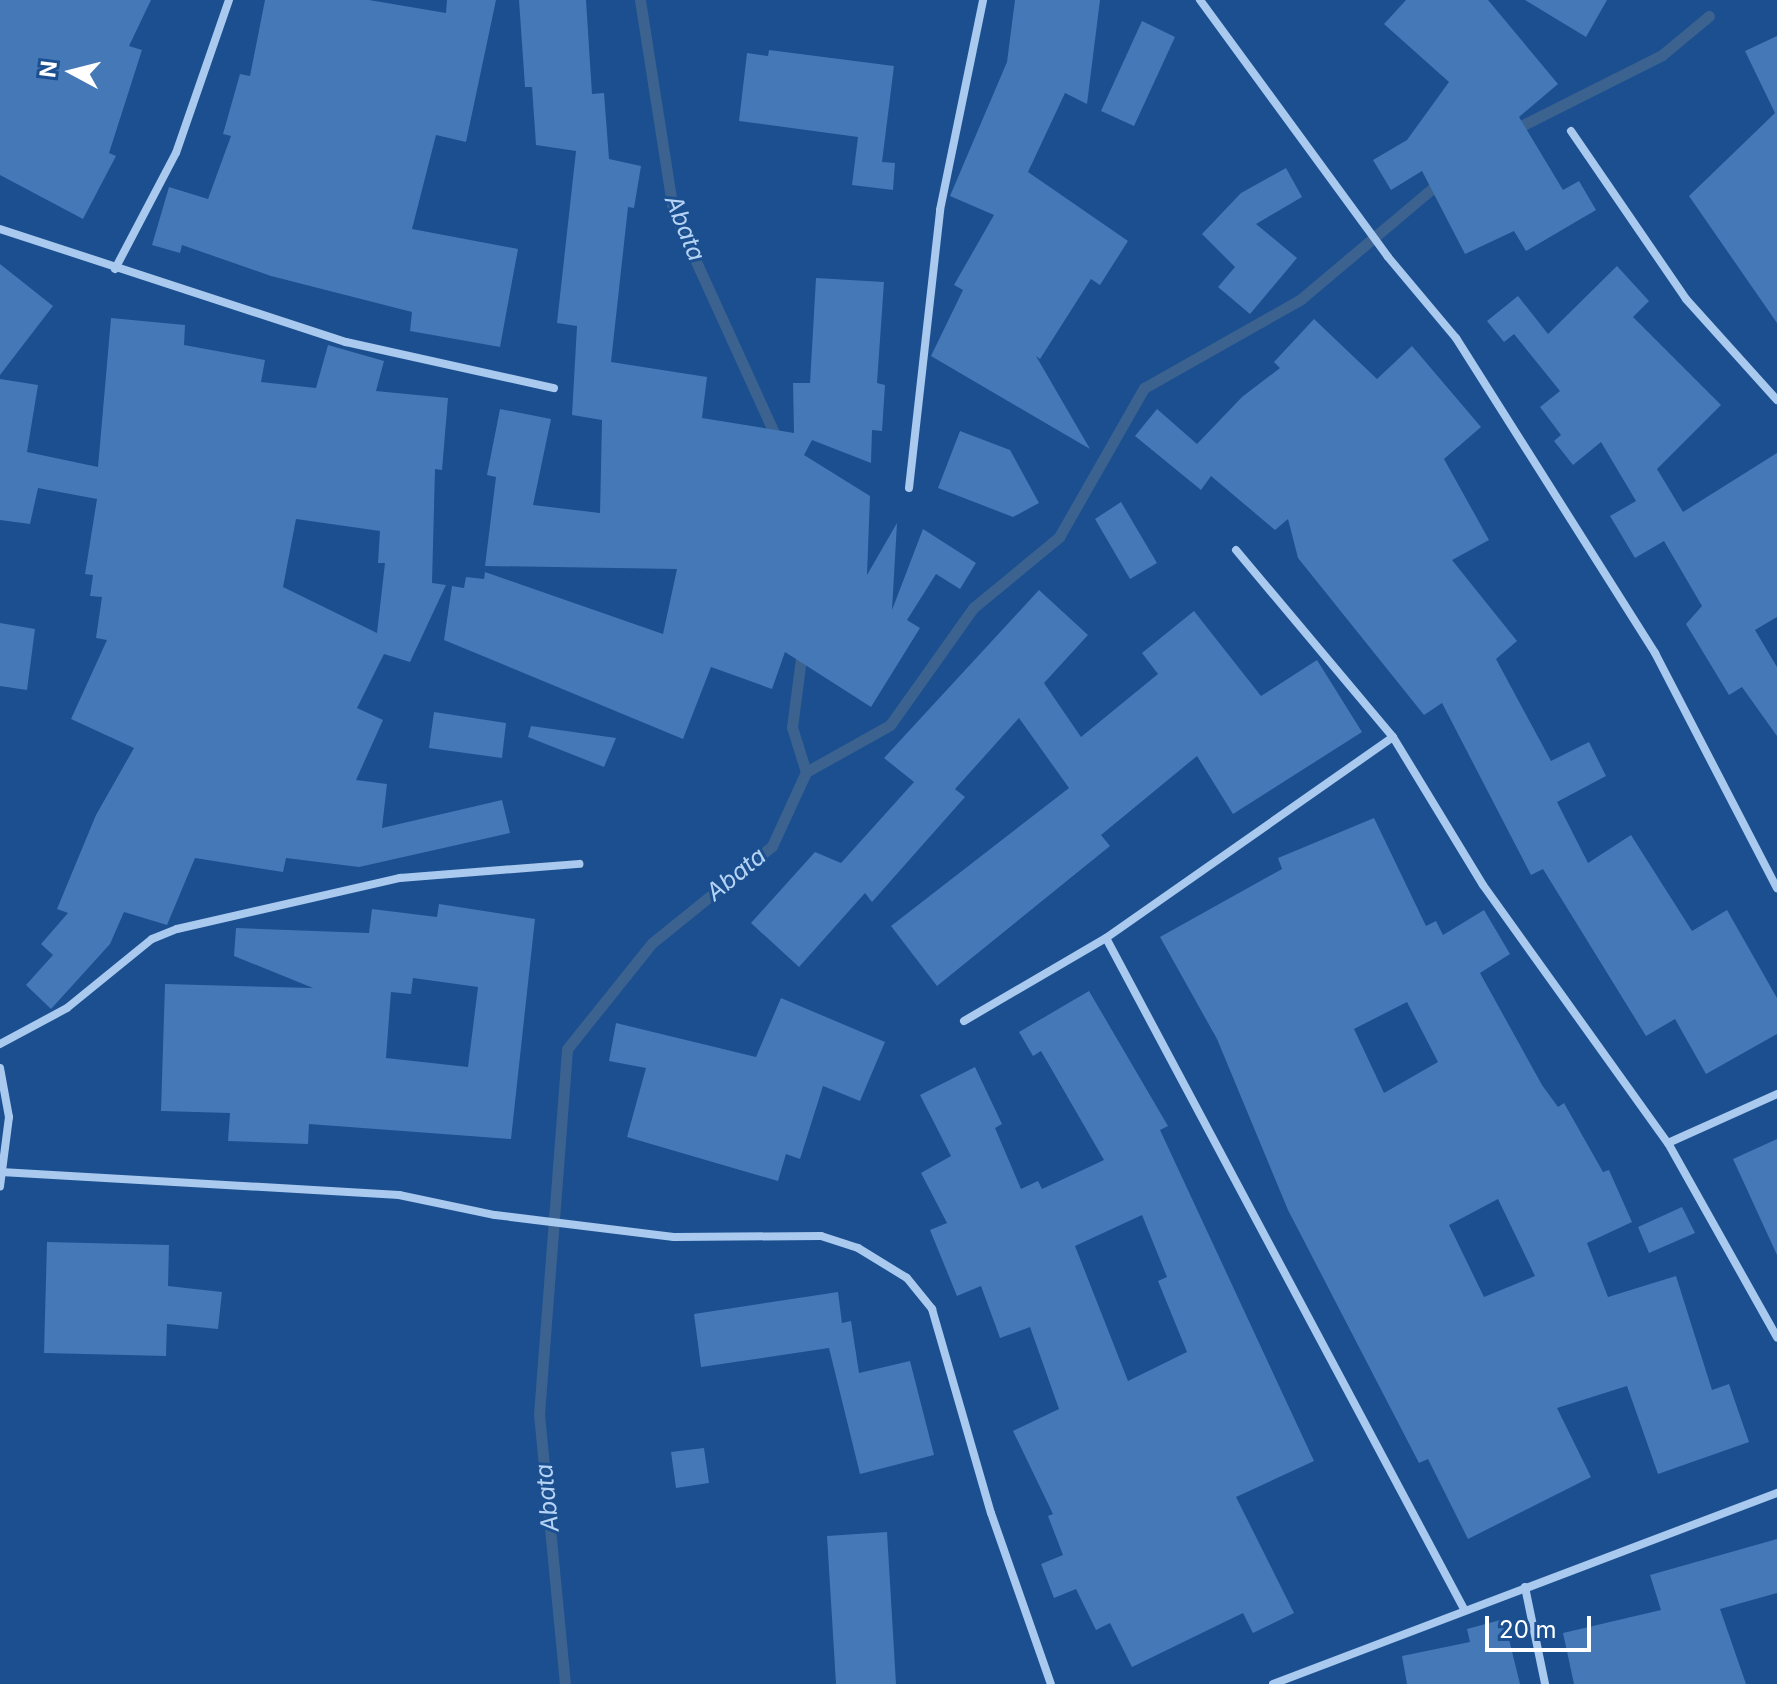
<!DOCTYPE html>
<style>
body{margin:0}
#map{position:relative;width:1777px;height:1684px;overflow:hidden;background:#1b4f8f;font-family:Inter,sans-serif}
div>[style]{position:absolute}
[style*='--x']{left:calc(var(--x)*1px);top:calc(var(--y)*1px);width:calc(var(--w)*1px);rotate:calc(var(--a)*1deg)}
.stream>*{height:11px;margin:-5.5px;padding:0 5.5px;transform-origin:5.5px;border-radius:5.5px;background:#3c6290}
.building>*{inset:0;background:#4478b7}
.street>*{height:8px;margin:-4px;padding:0 4px;transform-origin:4px;border-radius:4px;background:#a9c9ee}
span{translate:-50% -50%;white-space:nowrap;text-align:center;line-height:1.15;-webkit-text-stroke:6px #1b4f8f;paint-order:stroke}
.water-label{font-size:24px;color:#b5d3f5;font-style:italic}
.north{position:absolute;left:32px;top:32px;width:80px;height:80px;-webkit-text-stroke:6px #1b4f8f;paint-order:stroke;rotate:277deg;font-size:22px;font-weight:700;line-height:32px;text-align:center;color:#fff}
.north::after{content:'';display:block;margin:auto;width:28px;height:36px;background:#fff;clip-path:polygon(50% 0,100% 100%,50% 72%,0 100%)}
.scale{position:absolute;left:1485px;top:1616px;width:106px;height:36px;box-sizing:border-box;border:4px solid #fff;border-top:0;padding-left:10px;font-size:24px;line-height:28px;white-space:nowrap;color:#fff;-webkit-text-stroke:6px #1b4f8f;paint-order:stroke}
</style>
<div id="map">
<div class="stream">
<div style="--x:640;--y:0;--w:214;--a:81.1"></div>
<div style="--x:673;--y:211;--w:253;--a:65.5"></div>
<div style="--x:1513;--y:130;--w:167;--a:-26.7"></div>
<div style="--x:1662;--y:55;--w:61;--a:-39.7"></div>
<div style="--x:806;--y:772;--w:96;--a:-29.2"></div>
<div style="--x:890;--y:725;--w:143;--a:-54.6"></div>
<div style="--x:973;--y:608;--w:112;--a:-39.5"></div>
<div style="--x:1059;--y:537;--w:172;--a:-60.3"></div>
<div style="--x:1144;--y:388;--w:180;--a:-29.5"></div>
<div style="--x:1301;--y:299;--w:183;--a:-40.1"></div>
<div style="--x:565;--y:1684;--w:271;--a:-95.5"></div>
<div style="--x:539;--y:1414;--w:366;--a:-85.6"></div>
<div style="--x:567;--y:1049;--w:136;--a:-51.3"></div>
<div style="--x:652;--y:943;--w:154;--a:-38.9"></div>
<div style="--x:772;--y:846;--w:81;--a:-65.3"></div>
<div style="--x:806;--y:772;--w:47;--a:-107.3"></div>
<div style="--x:792;--y:727;--w:77;--a:-82.5"></div>
</div>
<div class="building">
<div style="clip-path:polygon(0 0,151px 0,129px 46px,142px 50px,109px 153px,116px 156px,83px 219px,0 175px)"></div>
<div style="clip-path:polygon(265px 0,369px 0,446px 13px,447px 0,496px 0,466px 142px,436px 135px,412px 229px,518px 249px,500px 347px,410px 331px,412px 312px,271px 276px,182px 245px,180px 253px,152px 245px,169px 187px,208px 199px,231px 136px,223px 134px,240px 74px,250px 76px)"></div>
<div style="clip-path:polygon(519px 0,586px 0,592px 94px,604px 93px,609px 159px,641px 166px,634px 208px,628px 207px,611px 362px,707px 377px,702px 418px,794px 433px,793px 383px,810px 383px,816px 278px,884px 282px,877px 383px,885px 385px,882px 431px,872px 430px,871px 463px,812px 440px,804px 455px,870px 496px,867px 575px,897px 523px,892px 610px,923px 529px,976px 563px,960px 589px,936px 574px,907px 620px,920px 628px,871px 707px,785px 652px,772px 689px,711px 667px,683px 739px,444px 640px,452px 586px,464px 588px,466px 577px,484px 579px,485px 572px,663px 634px,677px 569px,485px 566px,496px 477px,487px 475px,500px 409px,551px 419px,533px 505px,600px 513px,602px 420px,572px 415px,577px 326px,557px 323px,576px 151px,536px 145px,532px 87px,525px 87px)"></div>
<div style="clip-path:polygon(1015px 0,1100px 0,1087px 104px,1065px 93px,1028px 172px,1128px 241px,1100px 285px,1091px 279px,1040px 359px,1036px 356px,1090px 449px,931px 356px,963px 290px,954px 285px,994px 215px,950px 196px,1007px 62px)"></div>
<div style="clip-path:polygon(1406px 0,1488px 0,1558px 84px,1519px 117px,1563px 190px,1579px 181px,1596px 210px,1526px 251px,1514px 231px,1465px 254px,1422px 171px,1391px 190px,1373px 160px,1407px 140px,1449px 82px,1384px 24px)"></div>
<div style="clip-path:polygon(1525px 0,1607px 0,1586px 37px)"></div>
<div style="clip-path:polygon(1142px 21px,1175px 37px,1134px 126px,1101px 111px)"></div>
<div style="clip-path:polygon(1777px 36px,1777px 323px,1689px 196px,1775px 113px,1745px 51px)"></div>
<div style="clip-path:polygon(769px 50px,894px 66px,882px 162px,895px 163px,893px 190px,852px 185px,858px 137px,739px 121px,747px 53px,768px 56px)"></div>
<div style="clip-path:polygon(1286px 168px,1302px 197px,1256px 224px,1297px 258px,1250px 314px,1218px 287px,1235px 267px,1202px 234px,1241px 193px)"></div>
<div style="clip-path:polygon(0 264px,53px 306px,0 375px)"></div>
<div style="clip-path:polygon(1617px 266px,1649px 301px,1633px 317px,1721px 405px,1657px 469px,1683px 512px,1777px 453px,1777px 617px,1755px 630px,1777px 667px,1777px 736px,1742px 687px,1729px 695px,1686px 624px,1702px 606px,1664px 541px,1635px 558px,1610px 516px,1636px 501px,1601px 442px,1573px 465px,1554px 441px,1561px 435px,1540px 407px,1560px 391px,1514px 334px,1504px 342px,1487px 321px,1518px 296px,1548px 334px)"></div>
<div style="clip-path:polygon(evenodd,111px 318px,185px 325px,184px 345px,265px 360px,261px 382px,316px 388px,328px 345px,384px 361px,376px 391px,448px 398px,442px 470px,435px 469px,432px 583px,446px 585px,410px 662px,384px 654px,357px 708px,383px 720px,356px 780px,387px 784px,382px 828px,502px 800px,510px 833px,359px 867px,286px 858px,283px 872px,195px 858px,167px 925px,124px 912px,110px 944px,51px 1009px,26px 985px,53px 955px,41px 944px,68px 913px,57px 909px,96px 815px,134px 748px,71px 719px,107px 640px,96px 638px,102px 597px,90px 596px,93px 575px,85px 574px,97px 499px,38px 488px,30px 524px,0 520px,0 379px,38px 385px,27px 452px,98px 467px,111px 318px,296px 519px,380px 531px,378px 563px,385px 563px,377px 633px,283px 587px,296px 519px)"></div>
<div style="clip-path:polygon(1314px 319px,1377px 379px,1412px 346px,1481px 427px,1444px 459px,1489px 540px,1452px 560px,1517px 641px,1496px 659px,1551px 761px,1589px 742px,1606px 776px,1557px 802px,1588px 863px,1631px 835px,1692px 931px,1727px 910px,1777px 998px,1777px 1034px,1706px 1074px,1675px 1019px,1646px 1036px,1543px 869px,1531px 875px,1442px 703px,1424px 715px,1298px 558px,1288px 519px,1275px 530px,1211px 476px,1201px 490px,1135px 436px,1157px 409px,1197px 444px,1242px 397px,1280px 368px,1274px 362px)"></div>
<div style="clip-path:polygon(960px 431px,1010px 450px,1039px 503px,1013px 517px,938px 488px)"></div>
<div style="clip-path:polygon(1121px 502px,1157px 563px,1130px 579px,1095px 519px)"></div>
<div style="clip-path:polygon(1039px 590px,1088px 635px,1044px 683px,1081px 737px,1158px 674px,1142px 653px,1194px 611px,1261px 696px,1317px 660px,1362px 732px,1233px 814px,1197px 756px,1101px 835px,1110px 846px,937px 986px,891px 926px,1069px 788px,1019px 718px,955px 789px,965px 797px,872px 902px,865px 893px,799px 967px,751px 923px,815px 852px,841px 863px,914px 782px,884px 758px)"></div>
<div style="clip-path:polygon(0 623px,35px 629px,27px 690px,0 686px)"></div>
<div style="clip-path:polygon(434px 712px,506px 723px,502px 758px,429px 748px)"></div>
<div style="clip-path:polygon(531px 726px,616px 738px,604px 767px,528px 737px)"></div>
<div style="clip-path:polygon(evenodd,1374px 818px,1426px 926px,1436px 921px,1443px 935px,1484px 910px,1510px 954px,1480px 973px,1542px 1085px,1558px 1107px,1564px 1103px,1603px 1172px,1609px 1170px,1632px 1222px,1587px 1243px,1608px 1297px,1676px 1276px,1712px 1390px,1729px 1384px,1749px 1442px,1658px 1474px,1627px 1386px,1557px 1408px,1591px 1477px,1468px 1539px,1428px 1459px,1419px 1463px,1288px 1210px,1217px 1039px,1160px 937px,1282px 869px,1278px 858px,1374px 818px,1407px 1002px,1438px 1062px,1384px 1093px,1354px 1029px,1407px 1002px,1374px 818px,1498px 1199px,1535px 1276px,1484px 1297px,1449px 1225px,1498px 1199px)"></div>
<div style="clip-path:polygon(evenodd,439px 904px,535px 919px,511px 1139px,309px 1124px,308px 1144px,228px 1141px,230px 1113px,161px 1111px,165px 984px,313px 988px,234px 956px,236px 928px,369px 933px,372px 909px,437px 917px,439px 904px,413px 978px,478px 987px,468px 1067px,386px 1058px,391px 992px,411px 994px,413px 978px)"></div>
<div style="clip-path:polygon(evenodd,1089px 991px,1168px 1126px,1160px 1130px,1314px 1461px,1236px 1497px,1294px 1613px,1253px 1633px,1243px 1613px,1132px 1667px,1110px 1623px,1096px 1630px,1076px 1589px,1054px 1598px,1041px 1564px,1063px 1555px,1048px 1516px,1053px 1514px,1013px 1431px,1059px 1409px,1030px 1327px,1000px 1338px,981px 1286px,957px 1296px,930px 1230px,947px 1223px,921px 1173px,951px 1156px,920px 1095px,975px 1067px,1002px 1124px,995px 1128px,1021px 1189px,1038px 1181px,1042px 1189px,1104px 1160px,1041px 1051px,1033px 1056px,1019px 1032px,1089px 991px,1142px 1215px,1167px 1277px,1158px 1281px,1187px 1352px,1128px 1381px,1075px 1246px,1142px 1215px)"></div>
<div style="clip-path:polygon(781px 998px,885px 1042px,860px 1101px,823px 1086px,800px 1159px,786px 1154px,778px 1181px,627px 1137px,646px 1068px,609px 1061px,616px 1023px,756px 1057px)"></div>
<div style="clip-path:polygon(1777px 1139px,1777px 1255px,1733px 1159px)"></div>
<div style="clip-path:polygon(1682px 1207px,1695px 1233px,1649px 1253px,1638px 1227px)"></div>
<div style="clip-path:polygon(47px 1242px,169px 1245px,168px 1286px,222px 1292px,218px 1329px,167px 1324px,166px 1356px,44px 1353px)"></div>
<div style="clip-path:polygon(838px 1292px,842px 1323px,851px 1321px,859px 1373px,910px 1361px,934px 1455px,860px 1474px,829px 1348px,701px 1367px,694px 1314px)"></div>
<div style="clip-path:polygon(704px 1448px,709px 1483px,676px 1488px,671px 1452px)"></div>
<div style="clip-path:polygon(887px 1532px,896px 1684px,836px 1684px,827px 1536px)"></div>
<div style="clip-path:polygon(1777px 1539px,1777px 1593px,1720px 1609px,1746px 1684px,1574px 1684px,1563px 1633px,1661px 1610px,1650px 1575px)"></div>
<div style="clip-path:polygon(1504px 1619px,1520px 1684px,1407px 1684px,1402px 1656px,1470px 1642px,1467px 1629px)"></div>
</div>
<div class="street">
<div style="--x:1200;--y:0;--w:318;--a:53.8"></div>
<div style="--x:1388;--y:257;--w:106;--a:50"></div>
<div style="--x:1456;--y:338;--w:373;--a:57.7"></div>
<div style="--x:1655;--y:653;--w:265;--a:62.6"></div>
<div style="--x:1571;--y:131;--w:204;--a:55.6"></div>
<div style="--x:1686;--y:299;--w:136;--a:48"></div>
<div style="--x:0;--y:229;--w:364;--a:18.1"></div>
<div style="--x:346;--y:342;--w:213;--a:12.5"></div>
<div style="--x:115;--y:269;--w:131;--a:-62.3"></div>
<div style="--x:176;--y:153;--w:162;--a:-70.9"></div>
<div style="--x:909;--y:488;--w:280;--a:-83.6"></div>
<div style="--x:940;--y:210;--w:214;--a:-78.4"></div>
<div style="--x:1236;--y:550;--w:244;--a:50"></div>
<div style="--x:1393;--y:737;--w:173;--a:58.7"></div>
<div style="--x:1483;--y:885;--w:317;--a:54.4"></div>
<div style="--x:1668;--y:1143;--w:223;--a:60.7"></div>
<div style="--x:1106;--y:938;--w:761;--a:61.92"></div>
<div style="--x:964;--y:1021;--w:164;--a:-30.3"></div>
<div style="--x:1106;--y:938;--w:350;--a:-35"></div>
<div style="--x:0;--y:1044;--w:76;--a:-28.2"></div>
<div style="--x:67;--y:1008;--w:109;--a:-39.1"></div>
<div style="--x:152;--y:939;--w:27;--a:-22"></div>
<div style="--x:177;--y:929;--w:229;--a:-12.9"></div>
<div style="--x:400;--y:878;--w:180;--a:-4.5"></div>
<div style="--x:0;--y:1068;--w:50;--a:79.6"></div>
<div style="--x:9;--y:1117;--w:70;--a:97.4"></div>
<div style="--x:1668;--y:1143;--w:120;--a:-24.2"></div>
<div style="--x:1;--y:1172;--w:399;--a:3.3"></div>
<div style="--x:399;--y:1195;--w:98;--a:11.8"></div>
<div style="--x:495;--y:1215;--w:180;--a:7"></div>
<div style="--x:674;--y:1237;--w:147;--a:-0.4"></div>
<div style="--x:821;--y:1236;--w:39;--a:18"></div>
<div style="--x:858;--y:1248;--w:57;--a:31.5"></div>
<div style="--x:907;--y:1278;--w:40;--a:51"></div>
<div style="--x:932;--y:1309;--w:212;--a:73.9"></div>
<div style="--x:991;--y:1513;--w:181;--a:70.7"></div>
<div style="--x:1525;--y:1587;--w:99;--a:78.3"></div>
<div style="--x:1273;--y:1684;--w:539;--a:-20.76"></div>
</div>
<div class="water-label">
<span style="left:685px;top:228px;rotate:68deg">Abata</span>
<span style="left:736px;top:874px;rotate:-39deg">Abata</span>
<span style="left:547px;top:1498px;rotate:-96deg">Abata</span>
</div>
<div class="north">N</div>
<div class="scale">20 m</div>
</div>
